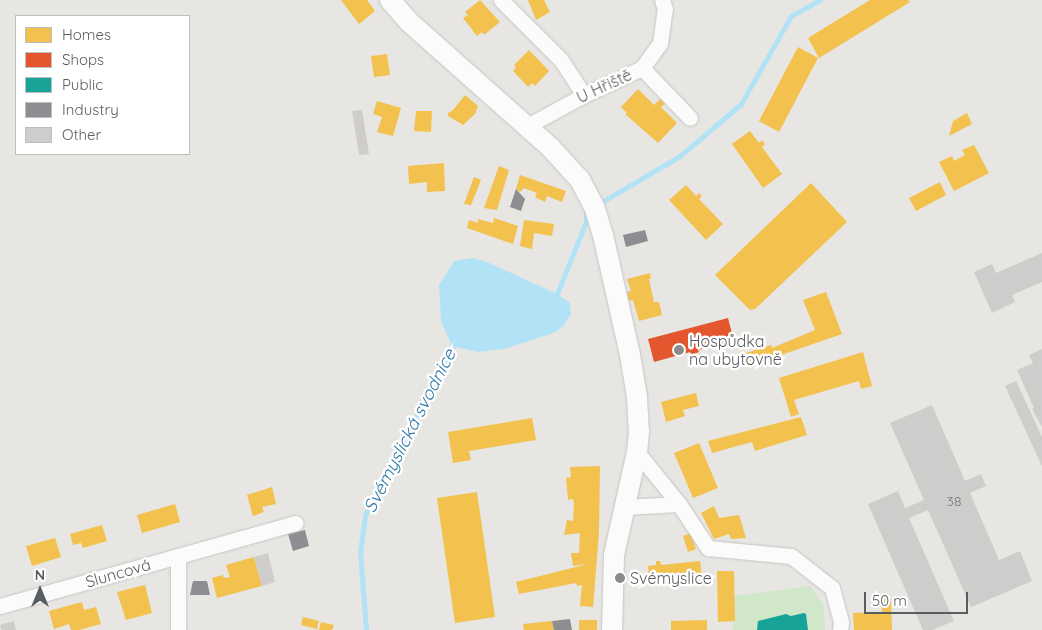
<!DOCTYPE html>
<meta charset="utf-8">
<style>
body{margin:0}
#map{position:relative;width:1042px;height:630px;overflow:hidden;background:#e8e6e2;font-family:Quicksand,sans-serif}
div>[style]{position:absolute}
[style*='--x']{left:calc(var(--x)*1px);top:calc(var(--y)*1px);width:calc(var(--w)*1px);rotate:calc(var(--a)*1deg)}
.green>*{inset:0;background:#d1e7ca}
.water>*{inset:0;background:#b2e2f6}
.homes>*{inset:0;background:#f2c14e}
.shops>*{inset:0;background:#e4572e}
.public>*{inset:0;background:#17a398}
.industry>*{inset:0;background:#8d8d92}
.stream>*{height:4.5px;margin:-2.25px;padding:0 2.25px;transform-origin:2.25px;border-radius:2.25px;background:#b2e2f6}
.building>*{inset:0;background:#cfcdcb}
.roads{filter:drop-shadow(0 0 1px #c4c5c5) drop-shadow(0 0 1px #c4c5c5)}
.street>*{height:15px;margin:-7.5px;padding:0 7.5px;transform-origin:7.5px;border-radius:7.5px;background:#fcfbfb}
.secondary>*{height:20px;margin:-10px;padding:0 10px;transform-origin:10px;border-radius:10px;background:#fcfbfb}
.dots>*{width:14px;height:14px;translate:-50% -50%;box-sizing:border-box;border:2px solid #fff;border-radius:50%}
span{translate:-50% -50%;white-space:nowrap;text-align:center;line-height:1.15;-webkit-text-stroke:5px #fff;paint-order:stroke}
.number-label{font-size:14px;color:#767a7c}
.number-label span{-webkit-text-stroke-width:0}
.street-label{font-size:16px;color:#575d61}
.poi-label{font-size:16px;color:#575d61}
.left{translate:0 -50%;text-align:left}
.water-label{font-size:18px;color:#2d79a7;font-style:italic}
.legend{position:absolute;left:15px;top:15px;width:175px;height:140px;box-sizing:border-box;background:#fff;border:1px solid #bcbec0;margin:0;padding:6px 9px;list-style:none;font-size:15px;color:#575d61}
.legend li{display:flex;align-items:center;gap:10px;height:25px}
.legend b{width:25px;border:1px solid #bcbec0}
.north{position:absolute;left:15px;top:565px;width:50px;height:50px;-webkit-text-stroke:4px #fff;paint-order:stroke;rotate:0deg;font-size:14px;font-weight:700;line-height:20px;text-align:center;color:#575d61}
.north::after{content:'';display:block;margin:auto;width:18px;height:22px;background:#575d61;clip-path:polygon(50% 0,100% 100%,50% 72%,0 100%)}
.scale{position:absolute;left:864px;top:592px;width:104px;height:22px;box-sizing:border-box;border:2px solid #575d61;border-top:0;padding-left:6px;font-size:15px;line-height:18px;white-space:nowrap;color:#575d61;-webkit-text-stroke:4px #fff;paint-order:stroke}
</style>
<div id="map">
<div class="green">
<div style="clip-path:polygon(811px 586px,823px 604px,825px 630px,808px 630px,806px 614px,804px 613px,791px 616px,786px 614px,758px 621px,758px 630px,733px 630px,735px 596px)"></div>
</div>
<div class="water">
<div style="clip-path:polygon(472px 258px,487px 262px,557px 294px,570px 303px,571px 314px,564px 325px,556px 332px,504px 349px,479px 352px,452px 346px,441px 321px,439px 285px,454px 261px)"></div>
</div>
<div class="homes">
<div style="clip-path:polygon(341px 0,367px 0,375px 11px,359px 24px)"></div>
<div style="clip-path:polygon(480px 0,500px 22px,484px 35px,482px 32px,477px 36px,463px 18px,468px 15px,465px 12px)"></div>
<div style="clip-path:polygon(528px 0,544px 0,550px 12px,536px 20px)"></div>
<div style="clip-path:polygon(870px 0,908px 0,910px 2px,819px 58px,808px 38px)"></div>
<div style="clip-path:polygon(798px 47px,818px 58px,779px 132px,759px 121px)"></div>
<div style="clip-path:polygon(529px 50px,549px 71px,535px 86px,532px 83px,528px 87px,513px 71px,516px 67px,514px 65px)"></div>
<div style="clip-path:polygon(387px 54px,390px 75px,374px 77px,371px 56px)"></div>
<div style="clip-path:polygon(638px 89px,654px 105px,660px 99px,665px 104px,661px 107px,677px 123px,658px 143px,625px 114px,627px 113px,621px 107px)"></div>
<div style="clip-path:polygon(465px 95px,478px 106px,475px 114px,463px 125px,448px 116px,448px 113px,453px 110px)"></div>
<div style="clip-path:polygon(377px 101px,401px 108px,393px 136px,377px 132px,382px 117px,373px 114px)"></div>
<div style="clip-path:polygon(416px 111px,432px 111px,431px 132px,414px 131px)"></div>
<div style="clip-path:polygon(967px 113px,972px 124px,949px 136px,953px 121px)"></div>
<div style="clip-path:polygon(750px 131px,759px 143px,762px 140px,765px 144px,762px 147px,782px 174px,763px 188px,732px 144px)"></div>
<div style="clip-path:polygon(974px 145px,989px 173px,954px 191px,939px 162px,952px 156px,954px 161px,965px 155px,962px 150px)"></div>
<div style="clip-path:polygon(444px 163px,445px 191px,427px 192px,427px 182px,409px 184px,408px 166px)"></div>
<div style="clip-path:polygon(499px 166px,509px 170px,497px 210px,484px 208px)"></div>
<div style="clip-path:polygon(520px 175px,566px 191px,562px 202px,547px 196px,545px 202px,535px 197px,537px 193px,524px 188px,520px 192px,516px 189px)"></div>
<div style="clip-path:polygon(474px 177px,481px 180px,471px 205px,464px 204px)"></div>
<div style="clip-path:polygon(940px 182px,946px 195px,916px 211px,909px 198px)"></div>
<div style="clip-path:polygon(811px 183px,847px 222px,755px 309px,750px 310px,715px 275px)"></div>
<div style="clip-path:polygon(686px 185px,696px 196px,699px 193px,702px 196px,699px 199px,723px 224px,706px 240px,669px 200px)"></div>
<div style="clip-path:polygon(494px 218px,518px 226px,513px 244px,467px 228px,469px 220px,478px 223px,478px 219px,493px 223px)"></div>
<div style="clip-path:polygon(524px 220px,554px 224px,552px 236px,534px 233px,532px 249px,520px 246px)"></div>
<div style="clip-path:polygon(650px 273px,651px 278px,649px 279px,654px 302px,659px 302px,662px 315px,639px 321px,633px 300px,629px 301px,627px 292px,631px 291px,627px 279px)"></div>
<div style="clip-path:polygon(826px 292px,842px 334px,749px 366px,746px 353px,771px 345px,772px 348px,815px 330px,803px 300px)"></div>
<div style="clip-path:polygon(863px 352px,872px 386px,861px 389px,859px 381px,794px 400px,799px 414px,791px 417px,779px 378px)"></div>
<div style="clip-path:polygon(696px 393px,699px 406px,683px 410px,685px 416px,666px 422px,661px 402px)"></div>
<div style="clip-path:polygon(801px 417px,807px 435px,755px 451px,752px 442px,712px 453px,708px 441px)"></div>
<div style="clip-path:polygon(532px 418px,536px 440px,469px 451px,471px 460px,453px 463px,448px 432px)"></div>
<div style="clip-path:polygon(699px 443px,718px 488px,693px 498px,674px 453px)"></div>
<div style="clip-path:polygon(600px 466px,599px 533px,593px 607px,580px 606px,582px 585px,577px 586px,576px 583px,519px 594px,516px 582px,588px 564px,573px 566px,571px 553px,579px 553px,580px 533px,564px 535px,567px 520px,573px 521px,574px 503px,573px 499px,568px 500px,566px 478px,571px 477px,570px 467px)"></div>
<div style="clip-path:polygon(272px 487px,276px 504px,262px 507px,264px 512px,253px 516px,247px 495px)"></div>
<div style="clip-path:polygon(477px 492px,495px 617px,455px 623px,437px 498px)"></div>
<div style="clip-path:polygon(175px 504px,180px 522px,142px 533px,137px 515px)"></div>
<div style="clip-path:polygon(714px 506px,719px 518px,739px 515px,746px 538px,731px 539px,729px 534px,714px 539px,701px 513px)"></div>
<div style="clip-path:polygon(102px 525px,107px 541px,83px 548px,81px 543px,73px 545px,70px 534px)"></div>
<div style="clip-path:polygon(691px 533px,696px 549px,688px 552px,683px 536px)"></div>
<div style="clip-path:polygon(55px 538px,61px 557px,32px 566px,26px 546px)"></div>
<div style="clip-path:polygon(254px 557px,262px 586px,217px 598px,212px 578px,223px 575px,224px 578px,230px 577px,226px 565px)"></div>
<div style="clip-path:polygon(656px 561px,660px 561px,661px 565px,700px 561px,702px 574px,649px 579px,648px 566px,656px 565px)"></div>
<div style="clip-path:polygon(717px 571px,734px 571px,735px 621px,718px 622px)"></div>
<div style="clip-path:polygon(145px 585px,152px 613px,126px 620px,117px 592px)"></div>
<div style="clip-path:polygon(881px 599px,891px 599px,892px 630px,854px 630px,853px 613px,882px 612px)"></div>
<div style="clip-path:polygon(82px 602px,84px 610px,96px 607px,101px 624px,79px 630px,71px 630px,69px 624px,54px 629px,49px 611px)"></div>
<div style="clip-path:polygon(303px 617px,319px 621px,317px 629px,301px 625px)"></div>
<div style="clip-path:polygon(579px 620px,597px 620px,597px 630px,579px 630px)"></div>
<div style="clip-path:polygon(707px 620px,707px 630px,671px 630px,671px 621px)"></div>
<div style="clip-path:polygon(552px 621px,554px 630px,524px 630px,523px 624px)"></div>
<div style="clip-path:polygon(321px 622px,334px 625px,332px 630px,319px 630px)"></div>
</div>
<div class="shops">
<div style="clip-path:polygon(728px 318px,734px 341px,698px 350px,699px 352px,691px 355px,690px 352px,654px 362px,648px 339px)"></div>
</div>
<div class="public">
<div style="clip-path:polygon(804px 613px,806px 614px,808px 630px,757px 630px,758px 621px,786px 614px,791px 616px)"></div>
</div>
<div class="industry">
<div style="clip-path:polygon(516px 189px,525px 199px,521px 211px,510px 207px)"></div>
<div style="clip-path:polygon(645px 230px,648px 241px,626px 247px,623px 235px)"></div>
<div style="clip-path:polygon(305px 530px,309px 546px,293px 551px,288px 534px)"></div>
<div style="clip-path:polygon(193px 581px,207px 581px,210px 595px,190px 595px)"></div>
<div style="clip-path:polygon(570px 619px,572px 630px,554px 630px,552px 621px)"></div>
</div>
<div class="stream">
<div style="--x:602;--y:202;--w:91;--a:-30.5"></div>
<div style="--x:680;--y:156;--w:80;--a:-40.4"></div>
<div style="--x:741;--y:104;--w:101;--a:-60.4"></div>
<div style="--x:791;--y:16;--w:33;--a:-29"></div>
<div style="--x:553;--y:296;--w:4;--a:-27"></div>
<div style="--x:557;--y:294;--w:78;--a:-68.1"></div>
<div style="--x:586;--y:222;--w:11;--a:-90"></div>
<div style="--x:366;--y:630;--w:78;--a:-94.4"></div>
<div style="--x:360;--y:552;--w:37;--a:-82"></div>
<div style="--x:365;--y:515;--w:190;--a:-62.8"></div>
<div style="--x:452;--y:346;--w:5;--a:-37"></div>
</div>
<div class="building">
<div style="clip-path:polygon(362px 110px,369px 154px,359px 155px,352px 111px)"></div>
<div style="clip-path:polygon(1042px 253px,1042px 282px,1012px 295px,1015px 302px,992px 313px,974px 272px,992px 264px,996px 273px)"></div>
<div style="clip-path:polygon(1042px 349px,1042px 427px,1032px 409px,1034px 408px,1017px 370px,1033px 363px,1029px 355px)"></div>
<div style="clip-path:polygon(1016px 381px,1042px 437px,1042px 466px,1005px 386px)"></div>
<div style="clip-path:polygon(932px 405px,965px 481px,981px 474px,986px 486px,970px 493px,999px 560px,1020px 551px,1032px 581px,971px 607px,928px 510px,909px 518px,954px 621px,932px 630px,923px 630px,868px 504px,898px 491px,905px 508px,924px 500px,890px 423px)"></div>
<div style="clip-path:polygon(268px 553px,275px 582px,262px 586px,254px 557px)"></div>
<div style="clip-path:polygon(14px 621px,16px 630px,1px 630px,0 625px)"></div>
</div>
<div class="roads">
<div class="street">
<div style="--x:501;--y:0;--w:85;--a:45"></div>
<div style="--x:561;--y:60;--w:42;--a:56.7"></div>
<div style="--x:642;--y:68;--w:69;--a:46.2"></div>
<div style="--x:527;--y:126;--w:65;--a:-28.5"></div>
<div style="--x:584;--y:95;--w:64;--a:-25"></div>
<div style="--x:642;--y:68;--w:31;--a:-54"></div>
<div style="--x:660;--y:43;--w:34;--a:-82"></div>
<div style="--x:665;--y:9;--w:9;--a:-108"></div>
<div style="--x:637;--y:452;--w:67;--a:51.1"></div>
<div style="--x:679;--y:504;--w:53;--a:56.6"></div>
<div style="--x:708;--y:548;--w:83;--a:5.5"></div>
<div style="--x:791;--y:556;--w:52;--a:38"></div>
<div style="--x:832;--y:588;--w:35;--a:75"></div>
<div style="--x:841;--y:622;--w:8;--a:97"></div>
<div style="--x:624;--y:507;--w:55;--a:-3.1"></div>
<div style="--x:178;--y:557;--w:73;--a:90"></div>
<div style="--x:0;--y:606;--w:307;--a:-15.7"></div>
</div>
<div class="secondary">
<div style="--x:390;--y:0;--w:28;--a:49"></div>
<div style="--x:408;--y:21;--w:190;--a:41.6"></div>
<div style="--x:550;--y:147;--w:45;--a:47.7"></div>
<div style="--x:580;--y:180;--w:30;--a:62"></div>
<div style="--x:594;--y:206;--w:30;--a:73"></div>
<div style="--x:603;--y:235;--w:123;--a:77.3"></div>
<div style="--x:630;--y:355;--w:43;--a:80.5"></div>
<div style="--x:637;--y:397;--w:34;--a:87"></div>
<div style="--x:639;--y:431;--w:21;--a:95"></div>
<div style="--x:637;--y:452;--w:106;--a:102.6"></div>
<div style="--x:614;--y:555;--w:75;--a:91.5"></div>
</div>
</div>
<div class="dots">
<div style="left:679px;top:350px;background:#8a8d8e"></div>
<div style="left:620px;top:578px;background:#8a8d8e"></div>
</div>
<div class="number-label">
<span style="left:954px;top:501px">38</span>
</div>
<div class="street-label">
<span style="left:604px;top:86px;rotate:-25deg">U Hřiště</span>
<span style="left:118px;top:573px;rotate:-16deg">Sluncová</span>
</div>
<div class="poi-label">
<span class="left" style="left:689px;top:350px">Hospůdka<br>na ubytovně</span>
<span class="left" style="left:630px;top:578px">Svémyslice</span>
</div>
<div class="water-label">
<span style="left:410px;top:431px;rotate:-63deg">Svémyslická svodnice</span>
</div>
<ul class="legend">
<li><b style="height:14px;background:#f2c14e"></b>Homes</li>
<li><b style="height:14px;background:#e4572e"></b>Shops</li>
<li><b style="height:14px;background:#17a398"></b>Public</li>
<li><b style="height:14px;background:#8d8d92"></b>Industry</li>
<li><b style="height:14px;background:#cfcdcb"></b>Other</li>
</ul>
<div class="north">N</div>
<div class="scale">50 m</div>
</div>
